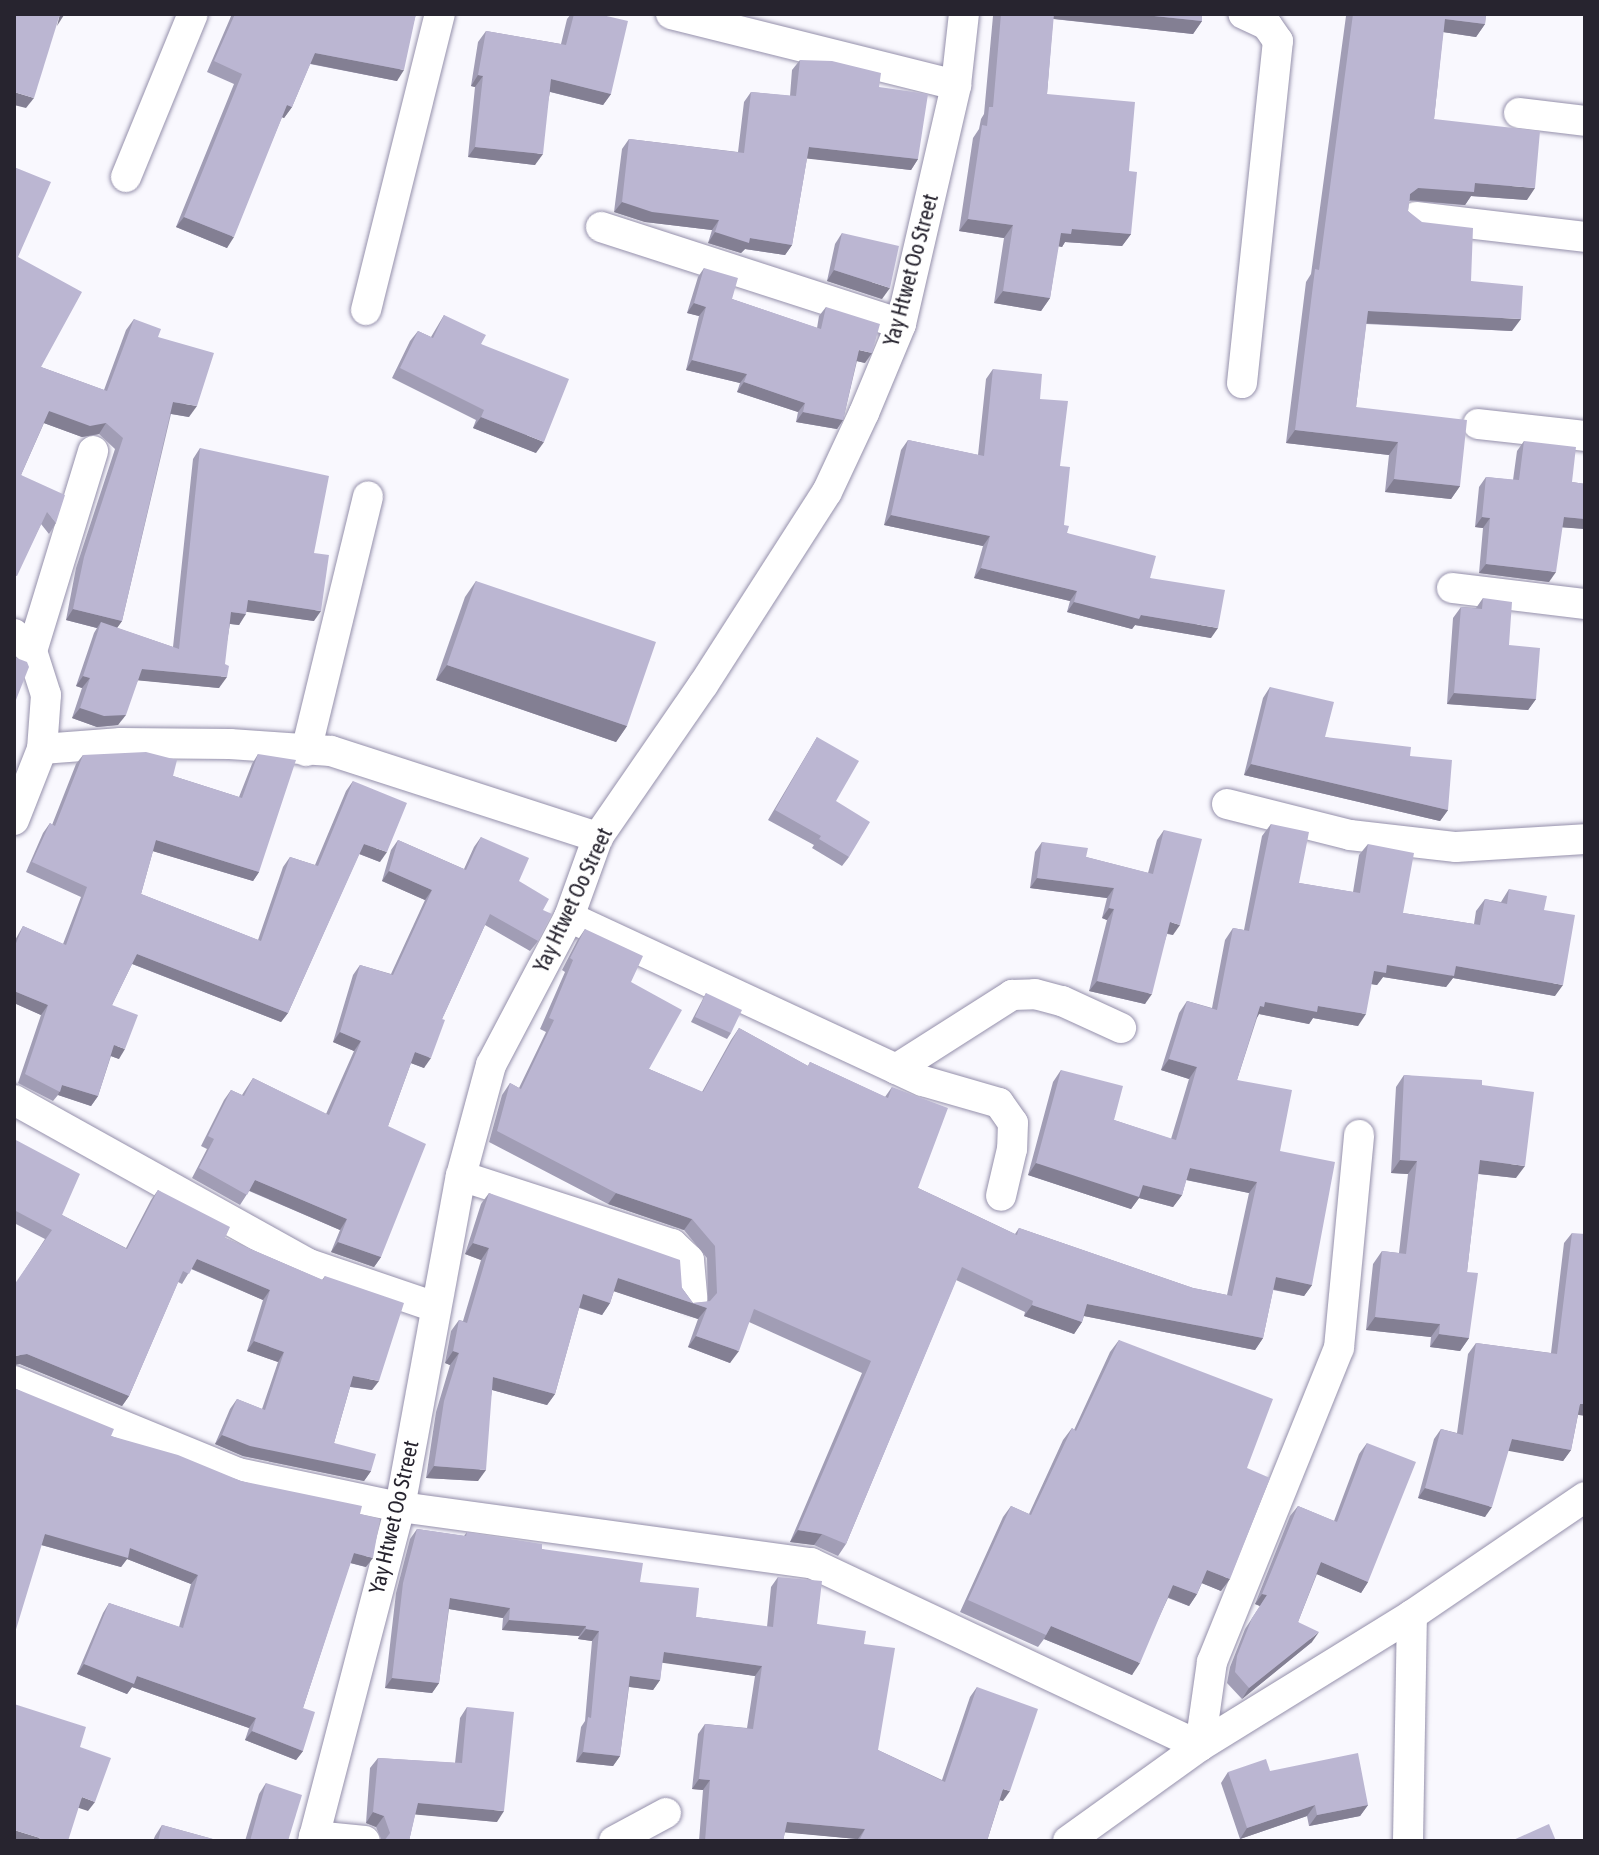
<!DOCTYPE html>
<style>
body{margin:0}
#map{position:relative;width:1599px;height:1855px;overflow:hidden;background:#f9f8fe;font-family:"Asap Condensed",sans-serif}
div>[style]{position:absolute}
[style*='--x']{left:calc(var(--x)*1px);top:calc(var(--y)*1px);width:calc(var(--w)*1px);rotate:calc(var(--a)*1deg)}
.roads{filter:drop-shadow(0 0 2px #9590ab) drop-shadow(0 0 2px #9590ab)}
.minor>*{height:30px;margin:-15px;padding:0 15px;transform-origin:15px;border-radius:15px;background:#fff}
.wall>*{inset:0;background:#a19db5}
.shaded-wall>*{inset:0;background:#837f93}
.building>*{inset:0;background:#bbb6d2}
span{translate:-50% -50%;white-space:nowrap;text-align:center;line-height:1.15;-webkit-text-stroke:6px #fff;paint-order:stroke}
.street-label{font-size:22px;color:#27242f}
.frame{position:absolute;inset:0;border:16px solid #27242f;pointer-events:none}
</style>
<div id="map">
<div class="roads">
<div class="minor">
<div style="--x:671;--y:14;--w:294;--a:14"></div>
<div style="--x:1519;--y:113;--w:66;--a:6.9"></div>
<div style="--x:126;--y:177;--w:176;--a:-67.7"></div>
<div style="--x:1416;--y:217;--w:170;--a:6.7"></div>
<div style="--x:601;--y:227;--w:315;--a:17.9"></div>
<div style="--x:366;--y:310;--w:305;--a:-76"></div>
<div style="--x:1242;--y:383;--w:344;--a:-84"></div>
<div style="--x:1278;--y:41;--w:19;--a:-125"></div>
<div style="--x:1267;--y:25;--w:26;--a:-155"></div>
<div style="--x:1478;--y:424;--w:108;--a:6.4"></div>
<div style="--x:1452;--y:588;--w:134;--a:6.9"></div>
<div style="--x:14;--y:634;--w:25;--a:43"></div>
<div style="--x:32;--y:651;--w:46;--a:72.3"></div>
<div style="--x:46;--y:695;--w:54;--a:94.2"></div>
<div style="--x:42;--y:749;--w:79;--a:-4.3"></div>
<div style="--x:121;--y:743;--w:109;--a:0.5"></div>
<div style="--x:230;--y:744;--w:101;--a:4"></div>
<div style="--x:331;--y:751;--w:281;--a:17.9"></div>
<div style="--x:32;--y:651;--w:209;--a:-73"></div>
<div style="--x:306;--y:751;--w:262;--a:-76.3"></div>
<div style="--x:1227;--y:804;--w:127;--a:14.1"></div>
<div style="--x:1350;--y:835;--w:107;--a:6.5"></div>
<div style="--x:1456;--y:847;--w:129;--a:-3.5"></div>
<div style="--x:14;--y:820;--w:76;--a:-68.5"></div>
<div style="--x:569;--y:917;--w:390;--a:24.9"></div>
<div style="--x:923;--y:1081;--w:79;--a:16.1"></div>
<div style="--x:999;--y:1103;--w:24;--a:55"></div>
<div style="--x:1013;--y:1123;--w:26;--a:92"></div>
<div style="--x:1012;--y:1149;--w:48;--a:103.2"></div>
<div style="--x:896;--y:1069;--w:138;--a:-32.5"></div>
<div style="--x:1012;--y:995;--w:23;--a:-2"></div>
<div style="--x:1035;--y:994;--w:28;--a:15"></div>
<div style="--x:1062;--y:1001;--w:65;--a:24.6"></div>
<div style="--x:14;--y:1100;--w:338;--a:29.1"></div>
<div style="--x:309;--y:1264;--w:133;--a:18.8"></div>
<div style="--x:461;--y:1176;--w:222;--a:17.9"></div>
<div style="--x:672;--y:1244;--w:23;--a:43"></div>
<div style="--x:689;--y:1260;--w:38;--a:85"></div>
<div style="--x:14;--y:1381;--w:242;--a:22.3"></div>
<div style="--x:238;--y:1473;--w:166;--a:11.9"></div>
<div style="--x:400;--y:1507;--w:415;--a:7.8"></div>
<div style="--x:811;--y:1563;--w:430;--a:25.2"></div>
<div style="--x:1200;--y:1746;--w:85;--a:-81.9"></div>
<div style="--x:1212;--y:1662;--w:339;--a:-68"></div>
<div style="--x:1339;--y:1348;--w:214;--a:-84.6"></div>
<div style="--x:314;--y:1836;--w:51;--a:5.6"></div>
<div style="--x:313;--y:1841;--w:345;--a:-75.4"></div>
<div style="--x:400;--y:1507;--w:337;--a:-79.6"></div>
<div style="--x:461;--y:1176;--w:115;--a:-74.9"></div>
<div style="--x:491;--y:1065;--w:167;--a:-62.2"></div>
<div style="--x:569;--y:917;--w:85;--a:-70.1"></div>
<div style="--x:598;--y:837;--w:185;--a:-55.4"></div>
<div style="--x:703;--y:685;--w:229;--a:-57.3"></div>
<div style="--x:827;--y:492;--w:87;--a:-64.9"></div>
<div style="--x:864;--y:413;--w:96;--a:-67.4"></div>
<div style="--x:901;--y:324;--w:245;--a:-77"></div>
<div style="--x:956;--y:85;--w:71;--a:-83.6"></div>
<div style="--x:614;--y:1841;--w:59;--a:-28.3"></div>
<div style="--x:1068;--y:1841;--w:163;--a:-35.7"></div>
<div style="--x:1200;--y:1746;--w:249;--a:-31.7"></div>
<div style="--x:1412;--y:1615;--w:209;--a:-34.3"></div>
<div style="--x:1408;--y:1841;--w:226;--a:-89"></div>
</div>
</div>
<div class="wall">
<div style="clip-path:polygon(232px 14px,416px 14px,397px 81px,310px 64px,292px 107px,284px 118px,282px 117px,227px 248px,176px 227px,234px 84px,207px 72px)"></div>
<div style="clip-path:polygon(571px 14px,598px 14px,611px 94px,603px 105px,550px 92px,535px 165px,468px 157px,475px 87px,471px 86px,478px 42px,486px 31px,561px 44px,567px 19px)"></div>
<div style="clip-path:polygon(982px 14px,1202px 14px,1202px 21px,1193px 34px,1053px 19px,1047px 94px,1129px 171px,1131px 234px,1122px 246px,1065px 242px,1062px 247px,1058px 246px,1050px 298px,1041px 311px,994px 303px,1004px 238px,959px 231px,973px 138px,979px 129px,981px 119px,984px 114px,993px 16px)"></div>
<div style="clip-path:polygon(1333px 14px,1486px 14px,1485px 24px,1476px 37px,1443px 32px,1434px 119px,1527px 200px,1471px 196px,1465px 205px,1409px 201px,1408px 211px,1471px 281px,1512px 331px,1366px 324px,1356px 407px,1460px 486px,1451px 499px,1385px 492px,1389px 455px,1286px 443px,1306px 282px,1311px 274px,1346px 16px)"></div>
<div style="clip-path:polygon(800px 60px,879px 87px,918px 159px,911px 170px,807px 158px,792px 245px,785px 255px,745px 249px,741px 253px,708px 243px,712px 230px,645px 222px,614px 212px,622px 149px,629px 139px,738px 152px,744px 102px,751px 92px,790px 96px,792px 70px)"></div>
<div style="clip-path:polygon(842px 233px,882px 299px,827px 281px,835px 244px)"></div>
<div style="clip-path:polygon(18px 257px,41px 367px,104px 390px,126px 330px,134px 319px,158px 337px,189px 417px,171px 414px,122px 621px,117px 628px,173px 647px,193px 459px,200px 448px,314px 553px,314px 621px,246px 611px,239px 625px,230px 624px,219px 688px,138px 680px,118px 725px,97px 727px,72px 718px,82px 688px,76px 686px,94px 633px,97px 628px,66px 620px,76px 568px,115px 449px,99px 434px,82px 437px,44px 423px,21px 475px,56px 523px,49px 534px,41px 524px,14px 580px)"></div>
<div style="clip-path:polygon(704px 268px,732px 299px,817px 328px,819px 316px,826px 307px,865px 363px,857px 361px,843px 420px,837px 429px,796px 422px,798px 412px,737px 392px,740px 383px,686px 370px,699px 316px,687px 313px,698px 277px)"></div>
<div style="clip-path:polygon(444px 315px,481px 344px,536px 453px,473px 428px,476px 420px,392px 378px,410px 341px,418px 331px,431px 337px)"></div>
<div style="clip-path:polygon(993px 369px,1040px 399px,1060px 466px,1064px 525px,1067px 533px,1150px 578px,1211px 638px,1135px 625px,1132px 629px,1067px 612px,1070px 601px,974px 578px,983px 546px,884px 525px,901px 450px,908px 440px,978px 455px,986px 379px)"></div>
<div style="clip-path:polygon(1524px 441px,1572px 482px,1585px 484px,1585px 529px,1562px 527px,1549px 582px,1479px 573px,1483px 528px,1475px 527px,1479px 487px,1486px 477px,1513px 480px,1517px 451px)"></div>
<div style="clip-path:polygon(476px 581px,627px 726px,616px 742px,436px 680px,465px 597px)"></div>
<div style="clip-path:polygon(1483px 598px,1536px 699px,1528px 710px,1447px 704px,1453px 618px,1461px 607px,1476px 608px)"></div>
<div style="clip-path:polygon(1270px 687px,1325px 737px,1410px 756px,1448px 810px,1440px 821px,1244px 775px,1263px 698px)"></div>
<div style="clip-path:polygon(817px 737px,849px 857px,842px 866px,812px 848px,814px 845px,768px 820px)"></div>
<div style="clip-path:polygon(258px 754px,259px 872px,253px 881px,153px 851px,141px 894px,258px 940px,283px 867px,290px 857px,315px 865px,346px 791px,353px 781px,380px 862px,359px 854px,288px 1013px,281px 1022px,132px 964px,112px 1005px,119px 1059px,111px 1056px,98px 1096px,91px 1106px,58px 1095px,53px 1101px,18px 1083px,41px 1015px,14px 1003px,14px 942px,23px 926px,63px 944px,81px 897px,26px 872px,43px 833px,50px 823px,52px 825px,76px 764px,83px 755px,173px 776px,239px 797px,252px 764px)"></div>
<div style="clip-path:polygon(1271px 824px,1299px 883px,1353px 892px,1359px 855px,1368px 844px,1403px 913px,1474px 924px,1476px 911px,1485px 899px,1501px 902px,1509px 889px,1544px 910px,1555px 996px,1453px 978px,1446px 987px,1383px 977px,1377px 985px,1371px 984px,1358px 1026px,1313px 1018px,1309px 1024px,1259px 1014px,1257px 1018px,1237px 1080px,1280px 1151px,1312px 1285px,1304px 1296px,1273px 1290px,1263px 1338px,1255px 1350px,1084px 1316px,1082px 1322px,1074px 1334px,1024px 1316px,1025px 1312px,956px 1280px,846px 1544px,838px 1556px,814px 1545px,790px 1542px,862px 1373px,749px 1322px,730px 1363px,688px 1347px,698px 1319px,614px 1291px,610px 1303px,602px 1315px,579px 1308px,555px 1394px,547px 1405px,492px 1390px,478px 1481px,426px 1478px,436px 1412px,450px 1365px,445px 1363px,451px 1331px,459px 1320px,463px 1321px,481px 1260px,465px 1254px,481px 1204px,489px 1193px,682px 1288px,693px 1303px,708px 1302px,707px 1258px,684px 1230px,608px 1204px,489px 1142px,502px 1095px,510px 1083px,519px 1088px,546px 1032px,540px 1029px,565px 972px,562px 970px,577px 941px,585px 929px,631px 982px,649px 1069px,702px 1092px,731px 1040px,739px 1028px,808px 1066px,810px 1062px,885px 1097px,892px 1087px,918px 1188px,1015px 1234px,1019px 1228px,1193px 1288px,1227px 1295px,1249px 1193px,1186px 1180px,1182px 1195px,1173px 1207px,1139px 1198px,1131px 1209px,1028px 1175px,1053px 1082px,1061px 1070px,1114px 1120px,1171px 1139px,1189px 1079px,1161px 1070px,1179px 1013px,1187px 1001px,1212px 1008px,1225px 940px,1233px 928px,1244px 930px,1262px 836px)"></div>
<div style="clip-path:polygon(1164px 830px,1173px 935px,1167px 934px,1145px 1004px,1089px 991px,1107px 920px,1102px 918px,1107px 898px,1030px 888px,1035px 852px,1042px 842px,1086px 857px,1148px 873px,1157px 840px)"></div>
<div style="clip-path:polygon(481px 837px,543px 910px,538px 941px,530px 951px,485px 925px,442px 1019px,424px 1068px,411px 1063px,388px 1126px,381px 1257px,374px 1267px,331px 1252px,340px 1230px,249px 1191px,240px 1205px,192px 1178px,207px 1149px,201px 1146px,224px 1100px,231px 1090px,242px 1095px,253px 1078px,326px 1114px,354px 1051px,333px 1042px,353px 975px,360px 965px,391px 974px,425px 900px,382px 881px,391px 850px,398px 840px,464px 869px,474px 847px)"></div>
<div style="clip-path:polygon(706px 993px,731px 1033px,727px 1039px,691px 1022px)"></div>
<div style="clip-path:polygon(1404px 1075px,1482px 1085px,1516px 1178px,1478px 1174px,1467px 1272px,1469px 1338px,1460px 1351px,1430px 1347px,1431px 1337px,1366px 1330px,1373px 1264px,1382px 1251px,1399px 1253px,1408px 1174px,1391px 1173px,1396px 1087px)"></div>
<div style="clip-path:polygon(14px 1139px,62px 1215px,126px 1248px,151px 1200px,158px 1190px,225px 1238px,322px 1280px,325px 1276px,372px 1390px,350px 1387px,334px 1443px,371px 1471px,364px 1481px,243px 1456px,215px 1444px,230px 1409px,237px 1399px,262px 1409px,278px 1362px,247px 1351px,263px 1300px,191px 1269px,182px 1284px,178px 1282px,129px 1396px,122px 1406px,20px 1364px,15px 1285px,45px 1239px,14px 1223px)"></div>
<div style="clip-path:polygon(1572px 1233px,1578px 1415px,1571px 1450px,1563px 1461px,1508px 1450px,1485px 1517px,1418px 1498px,1434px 1439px,1441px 1429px,1457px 1433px,1468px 1354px,1476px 1343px,1551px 1353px,1564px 1243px)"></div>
<div style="clip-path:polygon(1119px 1340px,1247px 1468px,1221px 1591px,1202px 1583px,1197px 1594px,1189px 1606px,1168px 1598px,1132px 1675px,1044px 1639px,1038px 1647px,960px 1612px,1003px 1517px,1011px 1506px,1029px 1514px,1063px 1440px,1072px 1428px,1074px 1430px,1110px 1352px)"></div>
<div style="clip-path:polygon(14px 1388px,111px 1436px,241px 1481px,360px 1514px,366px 1567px,350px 1563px,303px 1708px,303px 1751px,296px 1760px,245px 1740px,249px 1728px,132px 1687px,127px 1694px,77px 1674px,103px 1613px,109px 1603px,179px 1627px,191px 1584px,127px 1559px,121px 1567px,41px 1545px)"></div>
<div style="clip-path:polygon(1367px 1443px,1368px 1582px,1361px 1593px,1317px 1574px,1298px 1622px,1312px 1642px,1242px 1699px,1227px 1683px,1230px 1667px,1245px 1629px,1260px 1606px,1255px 1604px,1290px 1516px,1298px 1506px,1334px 1521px,1359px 1454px)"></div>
<div style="clip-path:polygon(417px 1529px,464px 1536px,467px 1532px,542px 1549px,640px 1582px,696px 1617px,767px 1627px,771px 1587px,778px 1577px,817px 1624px,864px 1644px,878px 1750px,942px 1780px,970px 1697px,977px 1687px,1003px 1801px,1000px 1800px,987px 1841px,857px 1841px,858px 1839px,785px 1832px,783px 1841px,699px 1841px,703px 1790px,692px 1789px,698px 1734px,705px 1724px,747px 1728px,755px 1676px,662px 1662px,660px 1680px,653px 1690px,629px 1687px,620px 1756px,613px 1766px,576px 1762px,581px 1727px,585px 1721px,592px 1641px,578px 1639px,579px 1636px,502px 1630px,503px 1618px,449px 1609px,439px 1683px,432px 1693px,385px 1688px,396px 1593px,410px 1539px)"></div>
<div style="clip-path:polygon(467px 1707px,497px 1822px,415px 1814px,409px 1841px,382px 1841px,376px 1827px,366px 1823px,370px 1768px,378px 1758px,455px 1763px,460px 1718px)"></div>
<div style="clip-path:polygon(1228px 1772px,1368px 1805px,1360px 1816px,1309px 1826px,1307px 1816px,1240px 1839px,1221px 1783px)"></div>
<div style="clip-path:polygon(266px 1783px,288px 1841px,245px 1841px,259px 1794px)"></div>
<div style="clip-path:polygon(162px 1825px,220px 1841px,153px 1841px,155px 1836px)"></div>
</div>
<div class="shaded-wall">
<div style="clip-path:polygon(60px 14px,64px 15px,57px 26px)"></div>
<div style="clip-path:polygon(1049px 14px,1135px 14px,1202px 21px,1193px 34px,1046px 18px)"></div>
<div style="clip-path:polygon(1445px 19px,1485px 24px,1476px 37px,1436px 31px)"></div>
<div style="clip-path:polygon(315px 53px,404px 70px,397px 81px,307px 63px)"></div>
<div style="clip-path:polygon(478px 75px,483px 76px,475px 87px,471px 86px)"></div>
<div style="clip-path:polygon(551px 79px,611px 94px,603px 105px,543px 90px)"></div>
<div style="clip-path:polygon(14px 92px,34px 98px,26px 108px,14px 105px)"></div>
<div style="clip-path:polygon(287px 105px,292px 107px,284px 118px,279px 116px)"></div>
<div style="clip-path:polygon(475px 147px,543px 154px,535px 165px,468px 157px)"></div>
<div style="clip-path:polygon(809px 147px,918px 159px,911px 170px,802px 158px)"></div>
<div style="clip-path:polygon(1475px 183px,1535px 188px,1527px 200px,1471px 196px,1465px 205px,1410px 200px,1410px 194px,1418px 188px)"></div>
<div style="clip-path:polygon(622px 202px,719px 220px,712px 230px,645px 222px,614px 212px)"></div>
<div style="clip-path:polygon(184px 217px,234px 237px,227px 248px,176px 227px)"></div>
<div style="clip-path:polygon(968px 219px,1013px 225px,1004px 238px,959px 231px)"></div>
<div style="clip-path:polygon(1072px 229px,1131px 234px,1122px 246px,1065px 242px,1062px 247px,1052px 245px,1061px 233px)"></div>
<div style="clip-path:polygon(715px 232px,750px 238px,792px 245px,785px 255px,745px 249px,741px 253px,708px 243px)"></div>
<div style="clip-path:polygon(834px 270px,890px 288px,882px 299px,827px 281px)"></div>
<div style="clip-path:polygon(1003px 291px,1050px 298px,1041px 311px,994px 303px)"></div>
<div style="clip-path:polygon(694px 303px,706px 307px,699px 316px,687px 313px)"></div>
<div style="clip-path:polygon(1368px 311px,1521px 319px,1512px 331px,1359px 323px)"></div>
<div style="clip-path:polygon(859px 350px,872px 353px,865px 363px,852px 360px)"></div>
<div style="clip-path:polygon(692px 360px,747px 374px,740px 383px,686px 370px)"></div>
<div style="clip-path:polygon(744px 382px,805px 403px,798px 412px,737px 392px)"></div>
<div style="clip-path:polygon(173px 402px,197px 406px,189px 417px,166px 413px)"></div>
<div style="clip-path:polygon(49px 411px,106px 423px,99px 434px,82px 437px,41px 422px)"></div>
<div style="clip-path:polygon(803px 412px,843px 420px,837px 429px,796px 422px)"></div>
<div style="clip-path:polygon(481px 417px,544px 442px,536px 453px,473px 428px)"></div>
<div style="clip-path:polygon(1295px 430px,1398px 442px,1389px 455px,1286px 443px)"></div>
<div style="clip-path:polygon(1394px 479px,1460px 486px,1451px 499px,1385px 492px)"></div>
<div style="clip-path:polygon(891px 515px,990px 536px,983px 546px,884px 525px)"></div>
<div style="clip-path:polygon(1482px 517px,1490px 518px,1483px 528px,1475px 527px)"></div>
<div style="clip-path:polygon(1564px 517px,1585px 519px,1585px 529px,1557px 527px)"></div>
<div style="clip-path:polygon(1486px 564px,1556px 572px,1549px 582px,1479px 573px)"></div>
<div style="clip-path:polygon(981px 568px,1077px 591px,1070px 601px,974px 578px)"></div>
<div style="clip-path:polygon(248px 600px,321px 611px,314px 621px,240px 611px)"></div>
<div style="clip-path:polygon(1074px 602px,1141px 615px,1218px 628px,1211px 638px,1135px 625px,1132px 629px,1067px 612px)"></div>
<div style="clip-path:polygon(73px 609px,122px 621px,114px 632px,101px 622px,97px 628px,66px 620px)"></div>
<div style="clip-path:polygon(231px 612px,246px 614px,239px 625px,223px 623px)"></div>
<div style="clip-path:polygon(447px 665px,627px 726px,616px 742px,436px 680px)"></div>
<div style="clip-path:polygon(142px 669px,227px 677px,219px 688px,134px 680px)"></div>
<div style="clip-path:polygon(83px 676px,90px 678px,82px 688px,76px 686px)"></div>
<div style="clip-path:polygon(1454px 693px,1536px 699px,1528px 710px,1447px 704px)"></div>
<div style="clip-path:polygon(80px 708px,126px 715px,118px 725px,97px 727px,72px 718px)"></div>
<div style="clip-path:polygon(1251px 764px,1448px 810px,1440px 821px,1244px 775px)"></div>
<div style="clip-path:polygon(156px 840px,259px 872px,253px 881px,149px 850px)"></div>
<div style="clip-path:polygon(364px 844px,387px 852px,380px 862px,357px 853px)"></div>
<div style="clip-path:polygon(389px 871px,432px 890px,425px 900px,382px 881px)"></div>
<div style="clip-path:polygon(1037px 878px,1114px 888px,1107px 898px,1030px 888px)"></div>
<div style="clip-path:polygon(1109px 908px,1114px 909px,1107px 920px,1102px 918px)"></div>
<div style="clip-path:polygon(1170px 922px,1180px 925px,1173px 935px,1163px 932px)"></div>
<div style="clip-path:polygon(137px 954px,288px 1013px,281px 1022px,130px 963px)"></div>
<div style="clip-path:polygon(1387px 965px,1456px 966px,1563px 985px,1555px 996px,1453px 978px,1446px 987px,1383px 977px,1377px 985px,1365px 983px,1374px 971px)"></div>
<div style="clip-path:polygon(1097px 981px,1152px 994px,1145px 1004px,1089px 991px)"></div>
<div style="clip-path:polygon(14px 991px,48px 1005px,41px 1015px,14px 1003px)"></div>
<div style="clip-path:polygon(1265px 1002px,1318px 1006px,1366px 1014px,1358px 1026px,1313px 1018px,1309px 1024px,1259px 1014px,1256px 1019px,1260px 1006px)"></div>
<div style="clip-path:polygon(340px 1032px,361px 1041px,354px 1051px,333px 1042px)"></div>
<div style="clip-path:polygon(114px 1045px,125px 1049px,119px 1059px,108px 1055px)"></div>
<div style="clip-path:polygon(415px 1052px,431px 1058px,424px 1068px,408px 1062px)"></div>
<div style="clip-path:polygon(1169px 1059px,1197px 1067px,1189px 1079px,1161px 1070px)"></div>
<div style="clip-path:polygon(62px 1085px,98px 1096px,91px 1106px,58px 1095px)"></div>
<div style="clip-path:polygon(1400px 1160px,1417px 1161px,1408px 1174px,1391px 1173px)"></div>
<div style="clip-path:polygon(1480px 1160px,1525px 1166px,1516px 1178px,1471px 1173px)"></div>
<div style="clip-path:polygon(1036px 1163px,1143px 1185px,1182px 1195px,1173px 1207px,1139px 1198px,1131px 1209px,1028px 1175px)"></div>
<div style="clip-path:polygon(1190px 1168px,1257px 1182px,1249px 1193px,1182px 1179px)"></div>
<div style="clip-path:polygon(255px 1180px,347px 1219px,340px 1230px,248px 1190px)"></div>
<div style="clip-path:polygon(616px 1193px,692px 1219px,684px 1230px,608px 1204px)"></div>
<div style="clip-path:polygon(338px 1242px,381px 1257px,374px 1267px,331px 1252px)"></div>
<div style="clip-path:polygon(473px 1243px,489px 1248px,481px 1260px,465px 1254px)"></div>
<div style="clip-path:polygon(197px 1259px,270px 1290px,263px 1300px,190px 1268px)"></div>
<div style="clip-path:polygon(1276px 1277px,1312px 1285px,1304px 1296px,1267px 1288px)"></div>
<div style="clip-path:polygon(618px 1278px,707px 1308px,698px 1319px,610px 1290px)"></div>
<div style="clip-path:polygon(583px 1294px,610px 1303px,602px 1315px,575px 1306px)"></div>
<div style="clip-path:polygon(1087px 1304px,1263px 1338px,1255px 1350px,1079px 1315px)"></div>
<div style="clip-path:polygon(1032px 1305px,1082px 1322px,1074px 1334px,1024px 1316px)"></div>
<div style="clip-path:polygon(1375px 1317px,1440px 1324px,1431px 1337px,1366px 1330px)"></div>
<div style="clip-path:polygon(1439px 1334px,1469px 1338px,1460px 1351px,1430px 1347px)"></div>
<div style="clip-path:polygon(696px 1336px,739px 1351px,730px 1363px,688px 1347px)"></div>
<div style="clip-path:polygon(254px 1341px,284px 1352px,278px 1362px,247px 1351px)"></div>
<div style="clip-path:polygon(453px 1351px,459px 1353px,450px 1365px,445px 1363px)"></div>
<div style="clip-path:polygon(27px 1354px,129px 1396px,122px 1406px,20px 1364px,14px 1365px,14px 1356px)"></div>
<div style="clip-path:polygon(353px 1376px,379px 1381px,372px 1390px,346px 1386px)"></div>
<div style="clip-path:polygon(493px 1377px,555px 1394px,547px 1405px,485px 1388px)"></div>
<div style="clip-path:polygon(1580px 1404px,1585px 1404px,1585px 1416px,1573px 1414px)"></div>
<div style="clip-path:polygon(222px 1435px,371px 1471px,364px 1481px,243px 1456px,215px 1444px)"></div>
<div style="clip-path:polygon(1512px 1439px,1571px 1450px,1563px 1461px,1504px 1450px)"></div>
<div style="clip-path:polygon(434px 1466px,486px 1470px,478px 1481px,426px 1478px)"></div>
<div style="clip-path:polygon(1425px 1488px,1492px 1507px,1485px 1517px,1418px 1498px)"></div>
<div style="clip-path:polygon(798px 1530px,822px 1534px,814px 1545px,790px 1542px)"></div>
<div style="clip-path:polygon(45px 1534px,130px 1548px,198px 1575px,191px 1584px,127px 1559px,121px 1567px,38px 1544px)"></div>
<div style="clip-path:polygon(354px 1553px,373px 1558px,366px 1567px,347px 1562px)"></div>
<div style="clip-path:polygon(1321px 1562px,1368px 1582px,1361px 1593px,1314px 1573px)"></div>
<div style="clip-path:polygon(1207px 1570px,1230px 1579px,1221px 1591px,1199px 1582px)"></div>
<div style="clip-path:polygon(1173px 1585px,1197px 1594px,1189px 1606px,1165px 1596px)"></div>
<div style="clip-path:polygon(1262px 1594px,1267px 1595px,1260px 1606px,1255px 1604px)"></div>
<div style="clip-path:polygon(450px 1598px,510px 1608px,503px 1618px,443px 1608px)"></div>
<div style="clip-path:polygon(509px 1620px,586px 1626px,579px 1636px,502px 1630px)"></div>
<div style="clip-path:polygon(1051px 1626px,1140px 1663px,1132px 1675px,1044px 1639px)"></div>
<div style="clip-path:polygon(586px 1629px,599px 1631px,592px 1641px,578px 1639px)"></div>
<div style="clip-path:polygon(1319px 1632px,1312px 1642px,1242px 1699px,1249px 1688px)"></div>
<div style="clip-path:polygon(664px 1652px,762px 1666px,755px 1676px,657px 1662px)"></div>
<div style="clip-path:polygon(84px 1664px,137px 1676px,256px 1718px,249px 1728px,132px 1687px,127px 1694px,77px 1674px)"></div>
<div style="clip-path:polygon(630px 1676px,660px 1680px,653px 1690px,623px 1686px)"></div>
<div style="clip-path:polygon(392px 1678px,439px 1683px,432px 1693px,385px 1688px)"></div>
<div style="clip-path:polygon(252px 1731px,303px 1751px,296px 1760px,245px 1740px)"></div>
<div style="clip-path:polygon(583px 1752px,620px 1756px,613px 1766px,576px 1762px)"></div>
<div style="clip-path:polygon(699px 1779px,710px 1780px,703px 1790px,692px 1789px)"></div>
<div style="clip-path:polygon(1003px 1789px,1010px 1791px,1003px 1801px,996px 1799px)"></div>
<div style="clip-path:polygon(82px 1797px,95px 1802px,88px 1811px,76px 1807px)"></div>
<div style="clip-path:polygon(418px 1803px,504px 1811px,497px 1822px,410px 1814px)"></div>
<div style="clip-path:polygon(1315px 1805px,1307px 1816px,1240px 1839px,1247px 1828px)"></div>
<div style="clip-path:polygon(1368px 1805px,1360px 1816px,1309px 1826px,1317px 1815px)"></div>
<div style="clip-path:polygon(373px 1812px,384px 1816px,376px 1827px,366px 1823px)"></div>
<div style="clip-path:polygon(787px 1822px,865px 1829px,858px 1839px,780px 1832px)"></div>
<div style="clip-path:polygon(14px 1830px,40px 1838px,38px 1841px,14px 1841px)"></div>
</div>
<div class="building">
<div style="clip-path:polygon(14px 14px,60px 14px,34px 98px,14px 92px)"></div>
<div style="clip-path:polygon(235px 14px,416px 14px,404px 70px,315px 53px,292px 107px,287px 105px,234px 237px,184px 217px,242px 74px,214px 61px)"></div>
<div style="clip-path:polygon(574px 14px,598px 14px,628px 21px,611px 94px,551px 79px,543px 154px,475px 147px,483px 76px,478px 75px,486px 31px,566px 45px)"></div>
<div style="clip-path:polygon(1001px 14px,1054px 14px,1047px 94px,1135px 102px,1129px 171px,1137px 172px,1131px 234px,1072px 229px,1071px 234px,1061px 233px,1050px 298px,1003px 291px,1013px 225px,968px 219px,982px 125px,987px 126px,989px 107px,993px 107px)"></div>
<div style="clip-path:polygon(1135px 14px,1202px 14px,1202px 21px)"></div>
<div style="clip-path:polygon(1353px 14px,1486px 14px,1485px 24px,1445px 19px,1434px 119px,1540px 131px,1535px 188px,1475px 183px,1474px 192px,1418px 188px,1410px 194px,1408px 211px,1422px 222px,1473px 228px,1471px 281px,1523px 286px,1521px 319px,1368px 311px,1356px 407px,1467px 420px,1460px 486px,1394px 479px,1398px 442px,1295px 430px,1315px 269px,1319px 270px)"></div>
<div style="clip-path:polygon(800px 60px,832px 61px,881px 73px,879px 87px,928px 94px,918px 159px,809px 147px,792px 245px,750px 238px,749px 243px,715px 232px,719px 220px,652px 212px,622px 202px,629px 139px,744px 153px,751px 92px,796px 96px)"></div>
<div style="clip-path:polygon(14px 167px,51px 182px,18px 257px,82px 292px,41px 367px,107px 391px,134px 319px,161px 329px,158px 337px,214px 353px,197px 406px,173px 402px,122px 621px,73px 609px,84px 557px,123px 438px,106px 423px,90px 426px,49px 411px,21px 475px,65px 495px,56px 523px,47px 512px,17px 576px,14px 575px)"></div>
<div style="clip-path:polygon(842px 233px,899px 246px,890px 288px,834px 270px)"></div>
<div style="clip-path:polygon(704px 268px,738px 278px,732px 299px,821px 329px,826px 307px,880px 324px,872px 353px,859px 350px,843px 420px,803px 412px,805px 403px,744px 382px,747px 374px,692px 360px,706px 307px,694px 303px)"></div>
<div style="clip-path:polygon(444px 315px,486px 335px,481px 344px,569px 379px,544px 442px,481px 417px,484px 410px,400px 368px,418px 331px,433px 338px)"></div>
<div style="clip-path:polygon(993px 369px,1042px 374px,1040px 399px,1068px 401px,1060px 466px,1070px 467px,1064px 525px,1069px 526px,1067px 533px,1156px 556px,1150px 578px,1225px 590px,1218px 628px,1141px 615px,1139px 619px,1074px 602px,1077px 591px,981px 568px,990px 536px,891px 515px,908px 440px,984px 456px)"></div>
<div style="clip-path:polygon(1524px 441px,1576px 447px,1572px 482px,1585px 484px,1585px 519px,1564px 517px,1556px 572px,1486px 564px,1490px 518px,1482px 517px,1486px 477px,1519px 480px)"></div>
<div style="clip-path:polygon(200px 448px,329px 476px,314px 553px,329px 555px,321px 611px,248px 600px,246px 614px,231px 612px,225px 664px,229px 666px,227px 677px,142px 669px,126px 715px,104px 716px,80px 708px,90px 678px,83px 676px,101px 622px,179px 649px)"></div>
<div style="clip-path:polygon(476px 581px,656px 642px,627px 726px,447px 665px)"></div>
<div style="clip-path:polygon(1483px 598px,1512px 602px,1509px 645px,1540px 648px,1536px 699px,1454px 693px,1461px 607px,1482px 609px)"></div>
<div style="clip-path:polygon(14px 657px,27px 662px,29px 667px,14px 705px)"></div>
<div style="clip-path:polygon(1270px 687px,1334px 702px,1325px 737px,1411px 747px,1410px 756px,1452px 760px,1448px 810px,1251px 764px)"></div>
<div style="clip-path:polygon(817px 737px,859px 761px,836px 801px,870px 822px,849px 857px,819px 839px,821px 836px,775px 810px)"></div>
<div style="clip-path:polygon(146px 752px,177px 760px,173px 776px,242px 798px,258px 754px,296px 760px,259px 872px,156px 840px,141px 894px,261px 941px,290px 857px,318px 866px,353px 781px,407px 803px,387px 852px,364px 844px,288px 1013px,137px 954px,112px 1005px,138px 1015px,125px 1049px,114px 1045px,98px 1096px,62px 1085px,60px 1092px,25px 1074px,48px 1005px,14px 991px,14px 948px,23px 926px,66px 945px,87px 887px,32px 862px,50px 823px,55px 826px,83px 755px)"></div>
<div style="clip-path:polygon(1271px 824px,1309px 832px,1299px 883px,1360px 893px,1368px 844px,1414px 853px,1403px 913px,1480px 925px,1485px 899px,1507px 904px,1509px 889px,1547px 896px,1544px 910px,1575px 915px,1563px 985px,1456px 966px,1454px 976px,1387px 965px,1386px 973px,1374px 971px,1366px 1014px,1318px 1006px,1317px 1012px,1265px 1002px,1264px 1007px,1260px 1006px,1237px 1080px,1292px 1090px,1280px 1151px,1335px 1162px,1312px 1285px,1276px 1277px,1263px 1338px,1087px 1304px,1082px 1322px,1032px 1305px,1033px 1301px,962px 1267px,846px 1544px,822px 1534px,798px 1530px,871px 1361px,754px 1309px,739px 1351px,696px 1336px,707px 1308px,618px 1278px,610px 1303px,583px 1294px,555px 1394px,493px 1377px,486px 1470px,434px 1466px,444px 1401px,459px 1353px,453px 1351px,459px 1320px,467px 1323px,489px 1248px,473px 1243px,489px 1193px,680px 1260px,682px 1288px,693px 1303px,710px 1301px,717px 1293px,715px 1246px,692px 1219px,616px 1193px,497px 1131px,510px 1083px,521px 1089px,554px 1020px,549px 1018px,573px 960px,570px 958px,585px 929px,643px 956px,631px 982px,682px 1010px,649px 1069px,703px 1092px,739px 1028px,808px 1066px,810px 1062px,888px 1098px,892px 1087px,948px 1108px,918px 1188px,1017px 1235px,1019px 1228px,1193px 1288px,1232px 1296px,1257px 1182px,1190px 1168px,1182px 1195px,1143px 1185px,1139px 1197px,1036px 1163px,1061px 1070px,1123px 1086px,1114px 1120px,1176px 1140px,1197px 1067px,1169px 1059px,1187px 1001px,1217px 1010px,1233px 928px,1249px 931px)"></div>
<div style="clip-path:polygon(1164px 830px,1202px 839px,1180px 925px,1170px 922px,1152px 994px,1097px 981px,1114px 909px,1109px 908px,1114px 888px,1037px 878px,1042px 842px,1088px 848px,1086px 857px,1153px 874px)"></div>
<div style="clip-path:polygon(481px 837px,529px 858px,519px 881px,549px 899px,543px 910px,552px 914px,538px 941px,490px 914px,442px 1019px,445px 1020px,431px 1058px,415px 1052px,388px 1126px,426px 1144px,381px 1257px,338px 1242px,347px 1219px,255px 1180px,247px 1195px,199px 1168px,214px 1139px,208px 1136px,231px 1090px,244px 1096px,253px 1078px,329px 1115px,361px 1041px,340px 1032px,360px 965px,393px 975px,432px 890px,389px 871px,398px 840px,466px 870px)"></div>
<div style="clip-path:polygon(706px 993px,742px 1010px,731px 1033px,695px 1017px)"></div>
<div style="clip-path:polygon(1404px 1075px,1482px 1080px,1482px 1085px,1534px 1092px,1525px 1166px,1480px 1160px,1467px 1272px,1478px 1273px,1469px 1338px,1439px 1334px,1440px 1324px,1375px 1317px,1382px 1251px,1406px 1254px,1417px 1161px,1400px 1160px)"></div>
<div style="clip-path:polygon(14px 1139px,80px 1174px,62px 1215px,127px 1249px,158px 1190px,230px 1227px,225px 1238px,323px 1280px,325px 1276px,404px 1303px,379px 1381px,353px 1376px,334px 1443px,376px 1454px,371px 1471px,250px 1446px,222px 1435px,237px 1399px,265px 1410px,284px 1352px,254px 1341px,270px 1290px,197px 1259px,189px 1274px,183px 1271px,129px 1396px,27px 1354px,14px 1356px,14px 1285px,52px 1230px,14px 1210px)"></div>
<div style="clip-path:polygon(1572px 1233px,1585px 1234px,1585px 1404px,1580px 1404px,1571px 1450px,1512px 1439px,1492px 1507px,1425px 1488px,1441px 1429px,1463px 1435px,1476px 1343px,1557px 1354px)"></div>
<div style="clip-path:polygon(1119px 1340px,1273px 1399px,1247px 1468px,1270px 1478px,1230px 1579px,1207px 1570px,1197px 1594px,1173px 1585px,1140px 1663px,1051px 1626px,1046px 1635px,968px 1600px,1011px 1506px,1031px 1515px,1072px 1428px,1076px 1431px)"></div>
<div style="clip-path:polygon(14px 1388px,114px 1429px,111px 1436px,178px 1455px,241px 1481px,362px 1506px,360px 1514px,380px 1519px,373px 1558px,354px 1553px,303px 1708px,315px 1712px,303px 1751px,252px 1731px,256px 1718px,137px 1676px,134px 1684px,84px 1664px,109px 1603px,183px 1628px,198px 1575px,130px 1548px,128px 1558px,45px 1534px,14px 1636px)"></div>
<div style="clip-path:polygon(1367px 1443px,1416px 1462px,1368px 1582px,1321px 1562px,1298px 1622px,1319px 1632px,1249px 1688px,1235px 1672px,1237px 1656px,1252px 1618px,1267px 1595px,1262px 1594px,1298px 1506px,1337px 1522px)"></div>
<div style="clip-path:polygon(417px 1529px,466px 1536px,467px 1532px,542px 1544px,542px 1549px,643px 1563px,640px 1582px,699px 1588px,696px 1617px,773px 1627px,778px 1577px,822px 1581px,817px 1624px,866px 1631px,864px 1644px,895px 1648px,878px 1750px,945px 1782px,977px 1687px,1038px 1709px,1010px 1791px,1003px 1789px,987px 1841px,859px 1841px,865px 1829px,787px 1822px,783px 1841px,705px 1841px,710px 1780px,699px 1779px,705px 1724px,753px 1729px,762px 1666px,664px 1652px,660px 1680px,630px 1676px,620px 1756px,583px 1752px,588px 1717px,591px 1718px,599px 1631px,586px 1629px,586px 1626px,509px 1620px,510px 1608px,450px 1598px,439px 1683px,392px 1678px,403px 1583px)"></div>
<div style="clip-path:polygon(14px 1704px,86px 1727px,80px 1747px,111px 1758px,95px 1802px,82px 1797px,68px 1841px,39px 1841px,40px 1838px,14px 1830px)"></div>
<div style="clip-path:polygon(467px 1707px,514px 1712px,504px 1811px,418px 1803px,409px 1841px,384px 1841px,390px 1833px,384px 1816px,373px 1812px,378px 1758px,462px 1763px)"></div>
<div style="clip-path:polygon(1358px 1753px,1368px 1805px,1317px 1815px,1315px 1805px,1247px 1828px,1228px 1772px,1266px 1759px,1270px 1771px)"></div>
<div style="clip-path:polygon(266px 1783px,302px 1795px,288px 1841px,250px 1841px)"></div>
<div style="clip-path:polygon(1549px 1824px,1556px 1841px,1511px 1841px)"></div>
<div style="clip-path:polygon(162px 1825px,220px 1841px,158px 1841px)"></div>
</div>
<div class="street-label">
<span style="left:911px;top:270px;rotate:-75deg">Yay Htwet Oo Street</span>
<span style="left:573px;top:900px;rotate:-65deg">Yay Htwet Oo Street</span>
<span style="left:394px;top:1517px;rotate:-77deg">Yay Htwet Oo Street</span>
</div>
<div class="frame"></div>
</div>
